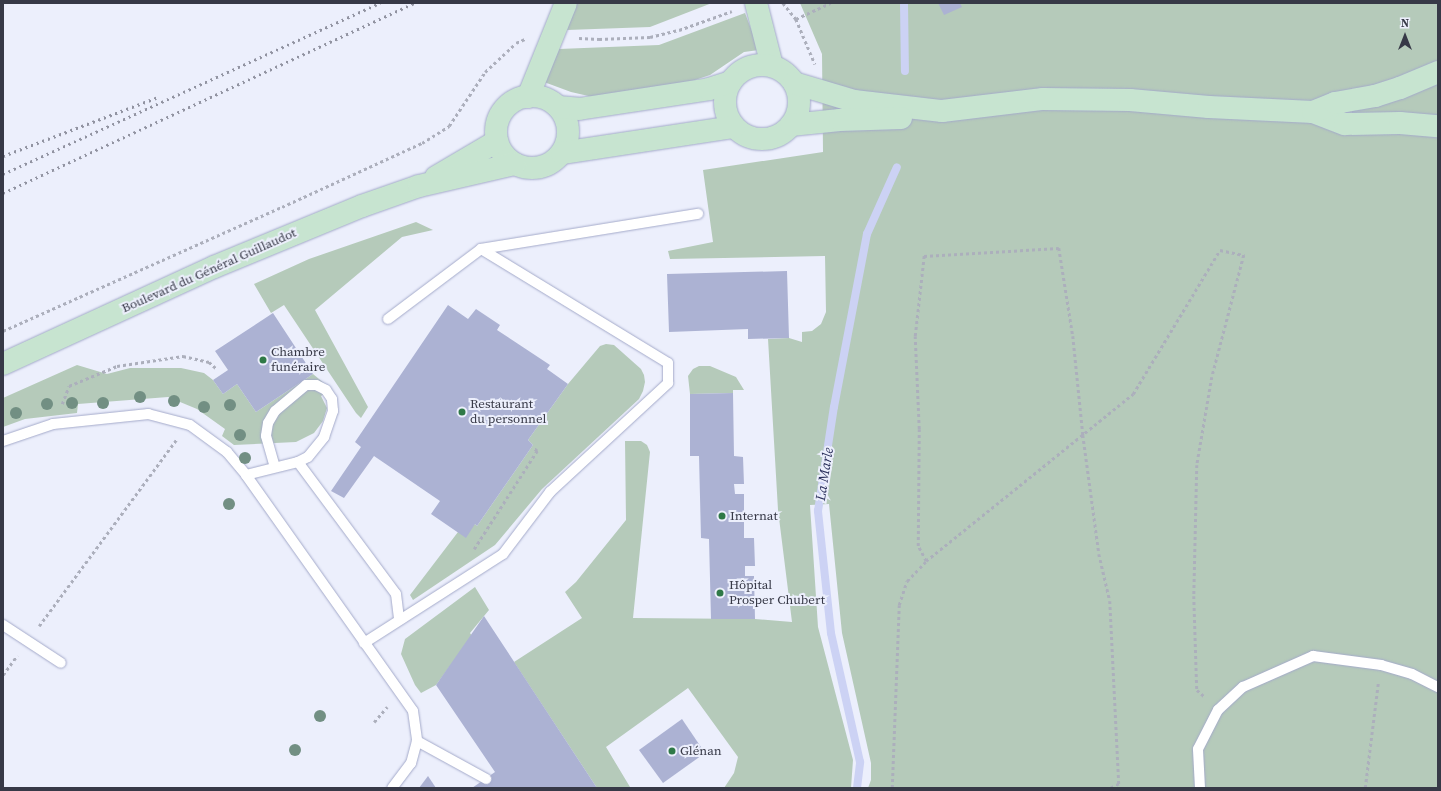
<!DOCTYPE html>
<meta charset="utf-8">
<style>
body{margin:0}
#map{position:relative;width:1441px;height:791px;overflow:hidden;background:#eceffc;font-family:"Source Serif 4",serif}
div>[style]{position:absolute}
[style*='--x']{left:calc(var(--x)*1px);top:calc(var(--y)*1px);width:calc(var(--w)*1px);rotate:calc(var(--a)*1deg)}
.green>*{inset:0;background:#b5caba}
.stream>*{height:8px;margin:-4px;padding:0 4px;transform-origin:4px;border-radius:4px;background:#ccd2f4}
.building>*{inset:0;background:#acb2d3}
.path>*{height:2.5px;margin-top:-1.25px;transform-origin:0;background:repeating-linear-gradient(90deg,#acafbc 0 3px,transparent 0 6px)}
.roads{filter:drop-shadow(0 0 1px #a4aaca) drop-shadow(0 0 1px #a4aaca)}
.lane>*{height:10px;margin:-5px;padding:0 5px;transform-origin:5px;border-radius:5px;background:#fff}
.secondary>*{height:22px;margin:-11px;padding:0 11px;transform-origin:11px;border-radius:11px;background:#c7e4d0}
.secondary>.ring{margin:-11px;padding:0;box-sizing:content-box;background:none;border:22px solid #c7e4d0;border-radius:50%}
.rail>*{height:3px;margin-top:-1.5px;transform-origin:0;background:repeating-linear-gradient(90deg,#9193a1 0 2px,transparent 0 6px)}
.trees>*{width:12px;height:12px;margin:-6px;border-radius:50%;background:#728f83}
.dots>*{width:11px;height:11px;translate:-50% -50%;box-sizing:border-box;border:2px solid #eceffc;border-radius:50%}
span{translate:-50% -50%;white-space:nowrap;text-align:center;line-height:1.15;-webkit-text-stroke:4px #eceffc;paint-order:stroke}
.street-label{font-size:13px;color:#373947}
.poi-label{font-size:13px;color:#373947}
.left{translate:0 -50%;text-align:left}
.water-label{font-size:14px;color:#2b305c;font-style:italic}
.frame{position:absolute;inset:0;border:4px solid #373947;pointer-events:none}
.north{position:absolute;left:1385px;top:16px;width:40px;height:40px;-webkit-text-stroke:3px #eceffc;paint-order:stroke;rotate:0deg;font-size:11px;font-weight:700;line-height:16px;text-align:center;color:#373947}
.north::after{content:'';display:block;margin:auto;width:14px;height:18px;background:#373947;clip-path:polygon(50% 0,100% 100%,50% 72%,0 100%)}
</style>
<div id="map">
<div class="green">
<div style="clip-path:polygon(575px 3px,712px 3px,650px 27px,567px 30px)"></div>
<div style="clip-path:polygon(800px 3px,1438px 3px,1438px 788px,868px 788px,871px 780px,871px 763px,842px 633px,829px 504px,810px 505px,818px 627px,853px 760px,851px 788px,724px 788px,734px 773px,738px 757px,688px 688px,606px 747px,630px 787px,597px 788px,514px 662px,582px 618px,565px 592px,576px 582px,626px 520px,625px 441px,641px 441px,647px 445px,650px 452px,633px 618px,755px 619px,792px 622px,778px 510px,768px 339px,789px 338px,802px 342px,802px 332px,812px 331px,821px 324px,826px 312px,825px 256px,670px 259px,668px 251px,713px 242px,703px 170px,823px 152px,822px 54px)"></div>
<div style="clip-path:polygon(745px 13px,759px 50px,744px 52px,710px 75px,692px 81px,593px 97px,571px 92px,544px 82px,559px 49px,659px 45px)"></div>
<div style="clip-path:polygon(416px 222px,433px 230px,402px 237px,315px 310px,368px 407px,361px 418px,356px 413px,284px 305px,271px 313px,254px 284px,309px 259px)"></div>
<div style="clip-path:polygon(606px 344px,614px 345px,641px 369px,644px 375px,645px 382px,643px 391px,639px 399px,542px 489px,495px 545px,413px 600px,410px 595px,458px 532px,475px 524px,477px 526px,533px 445px,528px 440px,568px 384px,600px 346px)"></div>
<div style="clip-path:polygon(77px 365px,107px 374px,130px 368px,181px 368px,204px 373px,213px 380px,223px 394px,237px 384px,256px 412px,313px 374px,331px 389px,321px 396px,327px 408px,323px 421px,314px 433px,296px 442px,234px 445px,222px 436px,225px 429px,197px 409px,168px 397px,78px 404px,77px 413px,25px 419px,3px 427px,3px 398px)"></div>
<div style="clip-path:polygon(699px 366px,710px 366px,736px 377px,744px 390px,733px 390px,733px 393px,690px 394px,688px 376px,693px 369px)"></div>
<div style="clip-path:polygon(475px 587px,489px 610px,470px 633px,472px 636px,436px 685px,421px 693px,415px 685px,401px 654px,405px 639px)"></div>
</div>
<div class="stream">
<div style="--x:904;--y:3;--w:68;--a:89.2"></div>
<div style="--x:857;--y:788;--w:26;--a:-83"></div>
<div style="--x:860;--y:762;--w:132;--a:-102.7"></div>
<div style="--x:831;--y:633;--w:123;--a:-96.1"></div>
<div style="--x:818;--y:511;--w:105;--a:-81.3"></div>
<div style="--x:834;--y:407;--w:176;--a:-79.2"></div>
<div style="--x:867;--y:234;--w:73;--a:-65.9"></div>
</div>
<div class="building">
<div style="clip-path:polygon(938px 3px,960px 3px,962px 7px,944px 15px)"></div>
<div style="clip-path:polygon(787px 271px,789px 338px,748px 339px,748px 329px,669px 332px,667px 274px)"></div>
<div style="clip-path:polygon(448px 305px,468px 319px,476px 309px,500px 325px,497px 330px,550px 365px,547px 369px,568px 384px,528px 440px,533px 445px,477px 526px,475px 524px,466px 538px,431px 514px,440px 501px,374px 456px,344px 498px,331px 491px,361px 447px,355px 442px)"></div>
<div style="clip-path:polygon(273px 313px,313px 374px,256px 412px,237px 384px,223px 394px,213px 380px,228px 370px,215px 351px)"></div>
<div style="clip-path:polygon(733px 393px,734px 456px,743px 457px,744px 484px,734px 484px,735px 494px,744px 494px,744px 538px,754px 538px,755px 566px,745px 566px,745px 576px,754px 576px,755px 619px,711px 619px,709px 539px,701px 538px,699px 456px,690px 456px,690px 394px)"></div>
<div style="clip-path:polygon(484px 616px,597px 788px,472px 788px,495px 772px,436px 685px)"></div>
<div style="clip-path:polygon(682px 719px,705px 753px,663px 783px,639px 750px)"></div>
<div style="clip-path:polygon(428px 776px,436px 788px,419px 788px)"></div>
</div>
<div class="path">
<div style="--x:783;--y:3;--w:21;--a:51"></div>
<div style="--x:796;--y:19;--w:49;--a:67.1"></div>
<div style="--x:796;--y:19;--w:38;--a:-25"></div>
<div style="--x:579;--y:38;--w:20;--a:3"></div>
<div style="--x:599;--y:39;--w:51;--a:-2.2"></div>
<div style="--x:650;--y:37;--w:30;--a:-14"></div>
<div style="--x:679;--y:30;--w:56;--a:-19.7"></div>
<div style="--x:3;--y:331;--w:305;--a:-24"></div>
<div style="--x:282;--y:207;--w:154;--a:-24.6"></div>
<div style="--x:422;--y:143;--w:32;--a:-32"></div>
<div style="--x:449;--y:126;--w:65;--a:-56.3"></div>
<div style="--x:485;--y:72;--w:42;--a:-43.1"></div>
<div style="--x:516;--y:43;--w:10;--a:-24"></div>
<div style="--x:62;--y:404;--w:19;--a:-69"></div>
<div style="--x:69;--y:386;--w:52;--a:-22.6"></div>
<div style="--x:117;--y:366;--w:67;--a:-8.6"></div>
<div style="--x:183;--y:356;--w:27;--a:13"></div>
<div style="--x:209;--y:362;--w:9;--a:41"></div>
<div style="--x:474;--y:549;--w:117;--a:-57.3"></div>
<div style="--x:537;--y:451;--w:6;--a:-141"></div>
<div style="--x:926;--y:561;--w:17;--a:-118"></div>
<div style="--x:918;--y:546;--w:117;--a:-89.5"></div>
<div style="--x:919;--y:429;--w:93;--a:-92.5"></div>
<div style="--x:915;--y:336;--w:81;--a:-83.6"></div>
<div style="--x:924;--y:256;--w:135;--a:-3.4"></div>
<div style="--x:1059;--y:248;--w:89;--a:81"></div>
<div style="--x:1073;--y:336;--w:100;--a:84.2"></div>
<div style="--x:1083;--y:435;--w:120;--a:82.3"></div>
<div style="--x:1099;--y:554;--w:48;--a:76.8"></div>
<div style="--x:1110;--y:601;--w:183;--a:87.2"></div>
<div style="--x:1119;--y:784;--w:9;--a:153"></div>
<div style="--x:39;--y:626;--w:231;--a:-53.6"></div>
<div style="--x:3;--y:675;--w:24;--a:-54"></div>
<div style="--x:374;--y:722;--w:20;--a:-49"></div>
<div style="--x:892;--y:788;--w:183;--a:-87.8"></div>
<div style="--x:899;--y:605;--w:25;--a:-72"></div>
<div style="--x:907;--y:581;--w:28;--a:-46"></div>
<div style="--x:926;--y:561;--w:266;--a:-38.9"></div>
<div style="--x:1133;--y:394;--w:168;--a:-58.9"></div>
<div style="--x:1220;--y:250;--w:25;--a:12"></div>
<div style="--x:1244;--y:255;--w:126;--a:104.7"></div>
<div style="--x:1212;--y:377;--w:89;--a:99.7"></div>
<div style="--x:1197;--y:465;--w:131;--a:91.3"></div>
<div style="--x:1194;--y:596;--w:94;--a:88.2"></div>
<div style="--x:1197;--y:690;--w:11;--a:41"></div>
<div style="--x:1365;--y:788;--w:106;--a:-82.9"></div>
</div>
<div class="roads">
<div class="lane">
<div style="--x:388;--y:319;--w:116;--a:-37"></div>
<div style="--x:481;--y:249;--w:220;--a:-9.2"></div>
<div style="--x:3;--y:441;--w:53;--a:-18.8"></div>
<div style="--x:53;--y:424;--w:96;--a:-6"></div>
<div style="--x:148;--y:414;--w:43;--a:14.7"></div>
<div style="--x:190;--y:425;--w:46;--a:36.1"></div>
<div style="--x:227;--y:452;--w:30;--a:50"></div>
<div style="--x:246;--y:475;--w:289;--a:54.7"></div>
<div style="--x:413;--y:711;--w:30;--a:82"></div>
<div style="--x:417;--y:741;--w:23;--a:105"></div>
<div style="--x:411;--y:763;--w:31;--a:127"></div>
<div style="--x:298;--y:462;--w:164;--a:53.4"></div>
<div style="--x:396;--y:594;--w:26;--a:83"></div>
<div style="--x:246;--y:475;--w:54;--a:-14"></div>
<div style="--x:298;--y:462;--w:11;--a:-27"></div>
<div style="--x:308;--y:457;--w:26;--a:-51"></div>
<div style="--x:324;--y:437;--w:28;--a:-71"></div>
<div style="--x:333;--y:411;--w:12;--a:-95"></div>
<div style="--x:332;--y:399;--w:11;--a:-124"></div>
<div style="--x:326;--y:390;--w:11;--a:-153"></div>
<div style="--x:316;--y:385;--w:10;--a:180"></div>
<div style="--x:306;--y:385;--w:40;--a:140"></div>
<div style="--x:275;--y:411;--w:14;--a:120"></div>
<div style="--x:268;--y:423;--w:13;--a:99"></div>
<div style="--x:266;--y:436;--w:32;--a:74"></div>
<div style="--x:3;--y:625;--w:69;--a:33.2"></div>
<div style="--x:364;--y:643;--w:165;--a:-32.6"></div>
<div style="--x:503;--y:554;--w:78;--a:-52.8"></div>
<div style="--x:550;--y:492;--w:161;--a:-42.7"></div>
<div style="--x:668;--y:383;--w:20;--a:-90"></div>
<div style="--x:668;--y:363;--w:219;--a:-148.6"></div>
<div style="--x:417;--y:741;--w:79;--a:28.8"></div>
<div style="--x:1200;--y:788;--w:39;--a:-93"></div>
<div style="--x:1198;--y:749;--w:44;--a:-62.9"></div>
<div style="--x:1218;--y:710;--w:34;--a:-43"></div>
<div style="--x:1243;--y:687;--w:77;--a:-23.9"></div>
<div style="--x:1313;--y:656;--w:69;--a:7.5"></div>
<div style="--x:1381;--y:665;--w:32;--a:16"></div>
<div style="--x:1412;--y:674;--w:29;--a:27"></div>
</div>
<div class="secondary">
<div style="--x:756;--y:3;--w:65;--a:75.7"></div>
<div class="ring" style="left:725px;top:65px;width:52px;height:52px"></div>
<div style="--x:794;--y:83;--w:63;--a:16.7"></div>
<div style="--x:854;--y:101;--w:89;--a:6.5"></div>
<div style="--x:942;--y:111;--w:102;--a:-6.8"></div>
<div style="--x:1043;--y:99;--w:87;--a:0.7"></div>
<div style="--x:1130;--y:100;--w:79;--a:5.1"></div>
<div style="--x:1209;--y:107;--w:104;--a:2.8"></div>
<div style="--x:1313;--y:112;--w:34;--a:21"></div>
<div style="--x:1345;--y:124;--w:55;--a:-1"></div>
<div style="--x:1400;--y:123;--w:38;--a:5"></div>
<div class="ring" style="left:496px;top:96px;width:50px;height:50px"></div>
<div style="--x:528;--y:97;--w:101;--a:-68"></div>
<div style="--x:558;--y:107;--w:21;--a:5"></div>
<div style="--x:579;--y:109;--w:132;--a:-8.7"></div>
<div style="--x:709;--y:89;--w:23;--a:-18"></div>
<div style="--x:1313;--y:112;--w:24;--a:-22"></div>
<div style="--x:1335;--y:103;--w:41;--a:-9.9"></div>
<div style="--x:1375;--y:96;--w:26;--a:-18"></div>
<div style="--x:1400;--y:88;--w:41;--a:-22.8"></div>
<div style="--x:791;--y:125;--w:49;--a:-5.8"></div>
<div style="--x:840;--y:120;--w:61;--a:-1.9"></div>
<div style="--x:562;--y:153;--w:174;--a:-8.6"></div>
<div style="--x:436;--y:177;--w:71;--a:-30.5"></div>
<div style="--x:3;--y:364;--w:232;--a:-24.7"></div>
<div style="--x:214;--y:267;--w:160;--a:-22.4"></div>
<div style="--x:362;--y:206;--w:60;--a:-19.3"></div>
<div style="--x:419;--y:186;--w:98;--a:-13"></div>
</div>
</div>
<div class="rail">
<div style="--x:3;--y:156;--w:164;--a:-20.8"></div>
<div style="--x:3;--y:174;--w:414;--a:-24.4"></div>
<div style="--x:3;--y:193;--w:454;--a:-24.8"></div>
</div>
<div class="trees">
<div style="left:140px;top:397px"></div>
<div style="left:174px;top:401px"></div>
<div style="left:72px;top:403px"></div>
<div style="left:103px;top:403px"></div>
<div style="left:47px;top:404px"></div>
<div style="left:230px;top:405px"></div>
<div style="left:204px;top:407px"></div>
<div style="left:16px;top:413px"></div>
<div style="left:240px;top:435px"></div>
<div style="left:245px;top:458px"></div>
<div style="left:229px;top:504px"></div>
<div style="left:320px;top:716px"></div>
<div style="left:295px;top:750px"></div>
</div>
<div class="dots">
<div style="left:263px;top:360px;background:#2f7947"></div>
<div style="left:462px;top:412px;background:#2f7947"></div>
<div style="left:722px;top:516px;background:#2f7947"></div>
<div style="left:720px;top:593px;background:#2f7947"></div>
<div style="left:672px;top:751px;background:#2f7947"></div>
</div>
<div class="street-label">
<span style="left:209px;top:271px;rotate:-24deg">Boulevard du Général Guillaudot</span>
</div>
<div class="poi-label">
<span class="left" style="left:271px;top:360px">Chambre<br>funéraire</span>
<span class="left" style="left:470px;top:412px">Restaurant<br>du personnel</span>
<span class="left" style="left:730px;top:516px">Internat</span>
<span class="left" style="left:729px;top:593px">Hôpital<br>Prosper Chubert</span>
<span class="left" style="left:680px;top:751px">Glénan</span>
</div>
<div class="water-label">
<span style="left:824px;top:474px;rotate:-81deg">La Marle</span>
</div>
<div class="frame"></div>
<div class="north">N</div>
</div>
